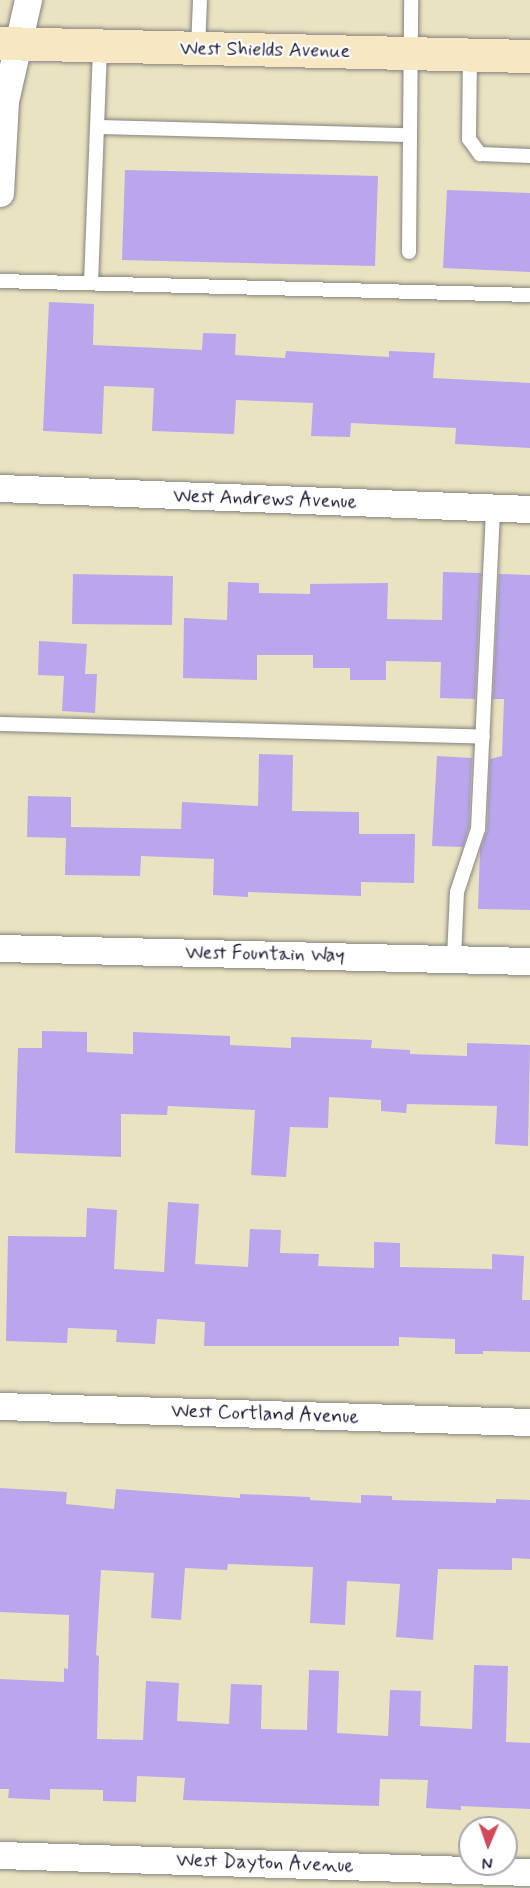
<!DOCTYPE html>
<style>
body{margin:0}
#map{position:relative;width:530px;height:1888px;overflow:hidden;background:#eae3c2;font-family:Mynerve,sans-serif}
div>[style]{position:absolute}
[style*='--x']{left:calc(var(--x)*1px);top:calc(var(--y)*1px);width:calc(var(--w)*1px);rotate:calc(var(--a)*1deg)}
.building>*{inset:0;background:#baa6ec}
.roads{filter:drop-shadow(0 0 2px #86827e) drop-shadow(0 0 2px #86827e)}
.lane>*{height:14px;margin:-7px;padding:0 7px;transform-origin:7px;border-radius:7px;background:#fff}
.street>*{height:27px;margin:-13.5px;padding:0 13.5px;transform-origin:13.5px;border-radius:13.5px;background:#fff}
.secondary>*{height:33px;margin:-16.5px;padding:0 16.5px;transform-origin:16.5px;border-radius:16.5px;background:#f7e8c3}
span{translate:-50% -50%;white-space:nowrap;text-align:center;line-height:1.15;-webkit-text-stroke:4.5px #fff;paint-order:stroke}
.street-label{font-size:20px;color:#22223b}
.north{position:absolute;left:458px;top:1816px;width:60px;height:60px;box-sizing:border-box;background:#fff;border:2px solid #a7a7b1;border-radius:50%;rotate:182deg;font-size:16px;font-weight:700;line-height:24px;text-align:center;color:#22223b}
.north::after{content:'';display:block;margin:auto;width:21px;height:27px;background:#d1495b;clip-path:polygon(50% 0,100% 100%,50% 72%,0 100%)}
</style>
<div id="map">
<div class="building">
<div style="clip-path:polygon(125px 170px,378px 176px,375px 266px,122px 260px)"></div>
<div style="clip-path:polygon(447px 190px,530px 193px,530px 272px,443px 268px)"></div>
<div style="clip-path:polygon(49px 302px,94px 304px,93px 345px,202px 350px,203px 333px,236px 334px,235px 355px,285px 358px,286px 351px,389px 357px,389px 351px,435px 353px,433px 378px,530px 383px,530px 448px,455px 444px,456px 428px,351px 423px,350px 437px,311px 436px,313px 403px,236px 400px,234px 434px,152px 431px,154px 388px,104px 386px,102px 434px,43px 431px)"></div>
<div style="clip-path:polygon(443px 572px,481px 573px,475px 699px,440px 698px,441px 662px,386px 661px,386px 680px,350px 680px,350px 668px,313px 668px,313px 655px,257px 655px,257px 680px,183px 678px,184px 618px,227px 620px,228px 582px,259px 583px,259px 593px,310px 594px,310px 584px,388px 583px,387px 619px,442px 620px)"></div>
<div style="clip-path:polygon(73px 574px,173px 576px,172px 625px,72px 624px)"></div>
<div style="clip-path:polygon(499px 574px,530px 575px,530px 910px,478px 909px,480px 850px,487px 830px,490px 759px,502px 756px,504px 699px,493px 699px)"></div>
<div style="clip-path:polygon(39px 641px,87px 644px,85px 674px,97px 674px,95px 713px,62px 711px,64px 676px,38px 675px)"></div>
<div style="clip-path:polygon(259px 754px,293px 755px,292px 811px,359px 812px,359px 834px,415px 834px,414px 883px,361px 882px,361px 896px,248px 892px,248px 897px,213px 895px,214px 859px,141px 856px,140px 876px,65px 875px,66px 838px,27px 837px,28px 796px,71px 797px,71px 827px,181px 829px,182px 802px,258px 806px)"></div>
<div style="clip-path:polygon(437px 756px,472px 758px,469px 827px,463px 847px,432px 846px)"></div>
<div style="clip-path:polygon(42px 1031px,87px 1032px,87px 1052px,133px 1054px,133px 1032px,230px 1036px,230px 1045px,291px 1048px,291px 1037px,372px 1040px,371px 1048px,410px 1050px,410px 1054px,467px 1056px,467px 1043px,530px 1045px,528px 1146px,495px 1144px,497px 1106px,407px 1104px,406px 1113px,381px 1111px,381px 1100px,329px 1097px,328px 1128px,290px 1127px,286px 1177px,251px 1175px,255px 1110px,168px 1106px,167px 1115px,121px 1114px,121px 1157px,15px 1153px,18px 1048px,42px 1048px)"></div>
<div style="clip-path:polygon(168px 1202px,199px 1204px,195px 1264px,248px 1267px,250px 1229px,281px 1230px,280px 1253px,319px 1254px,318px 1266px,374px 1268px,374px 1242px,400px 1243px,400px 1267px,492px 1269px,492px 1254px,524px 1256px,522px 1300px,530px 1300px,530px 1352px,483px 1351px,483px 1354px,455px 1354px,455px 1339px,399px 1337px,399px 1346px,204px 1346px,205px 1322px,157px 1319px,155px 1344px,116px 1342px,117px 1330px,68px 1328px,67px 1343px,6px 1341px,8px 1236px,86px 1237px,87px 1208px,117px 1210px,114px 1269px,164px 1272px)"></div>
<div style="clip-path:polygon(0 1488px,67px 1492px,66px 1504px,114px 1509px,116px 1489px,240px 1498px,240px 1494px,310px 1497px,310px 1500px,361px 1503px,361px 1495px,392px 1496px,392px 1500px,496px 1503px,496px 1499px,530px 1500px,530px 1559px,512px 1558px,512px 1570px,438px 1569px,433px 1640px,396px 1637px,400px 1584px,347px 1581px,345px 1625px,310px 1623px,313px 1567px,228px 1564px,227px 1570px,185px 1568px,181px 1620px,151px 1618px,154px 1573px,101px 1570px,96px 1655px,99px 1656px,97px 1739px,143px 1740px,146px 1681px,179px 1683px,177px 1721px,229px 1724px,231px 1684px,262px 1685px,261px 1729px,307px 1730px,309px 1670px,339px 1671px,337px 1733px,388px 1736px,390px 1690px,421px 1691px,420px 1726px,472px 1729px,474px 1665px,508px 1666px,506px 1742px,530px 1743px,530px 1809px,461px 1806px,461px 1810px,426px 1808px,428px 1780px,380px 1779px,379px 1806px,183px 1800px,185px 1778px,137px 1776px,136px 1802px,103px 1801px,103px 1790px,50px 1789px,50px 1800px,8px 1798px,9px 1789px,0 1789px,0 1679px,64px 1682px,64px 1668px,68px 1669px,69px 1615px,0 1612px)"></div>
</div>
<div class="roads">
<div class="lane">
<div style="--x:198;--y:48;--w:48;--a:-87.6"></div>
<div style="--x:470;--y:55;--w:84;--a:90.7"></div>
<div style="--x:469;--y:139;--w:19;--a:54"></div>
<div style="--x:480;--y:154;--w:50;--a:2.3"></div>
<div style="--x:97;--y:127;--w:313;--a:1.5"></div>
<div style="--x:409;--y:252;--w:252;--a:-89.5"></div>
<div style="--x:0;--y:281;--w:530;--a:1.51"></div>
<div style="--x:91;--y:283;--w:237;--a:-87.8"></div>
<div style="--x:0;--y:724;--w:483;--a:1.5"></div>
<div style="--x:454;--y:958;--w:66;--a:-87.4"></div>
<div style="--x:457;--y:892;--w:66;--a:-71.6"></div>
<div style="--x:478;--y:829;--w:321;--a:-87.3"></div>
</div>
<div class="street">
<div style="--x:0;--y:193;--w:92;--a:-86.9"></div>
<div style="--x:5;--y:101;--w:104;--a:-77.2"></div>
<div style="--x:0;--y:488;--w:530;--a:2.27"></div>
<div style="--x:0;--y:948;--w:530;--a:1.41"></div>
<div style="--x:0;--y:1406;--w:530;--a:1.73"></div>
<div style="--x:0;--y:1855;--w:530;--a:1.84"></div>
</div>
<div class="secondary">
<div style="--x:0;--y:43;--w:530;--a:1.41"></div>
</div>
</div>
<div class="street-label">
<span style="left:265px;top:50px;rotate:1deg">West Shields Avenue</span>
<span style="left:265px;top:499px;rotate:2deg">West Andrews Avenue</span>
<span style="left:265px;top:954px;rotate:1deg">West Fountain Way</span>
<span style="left:265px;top:1414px;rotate:2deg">West Cortland Avenue</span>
<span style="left:265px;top:1863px;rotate:2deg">West Dayton Avenue</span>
</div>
<div class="north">N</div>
</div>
